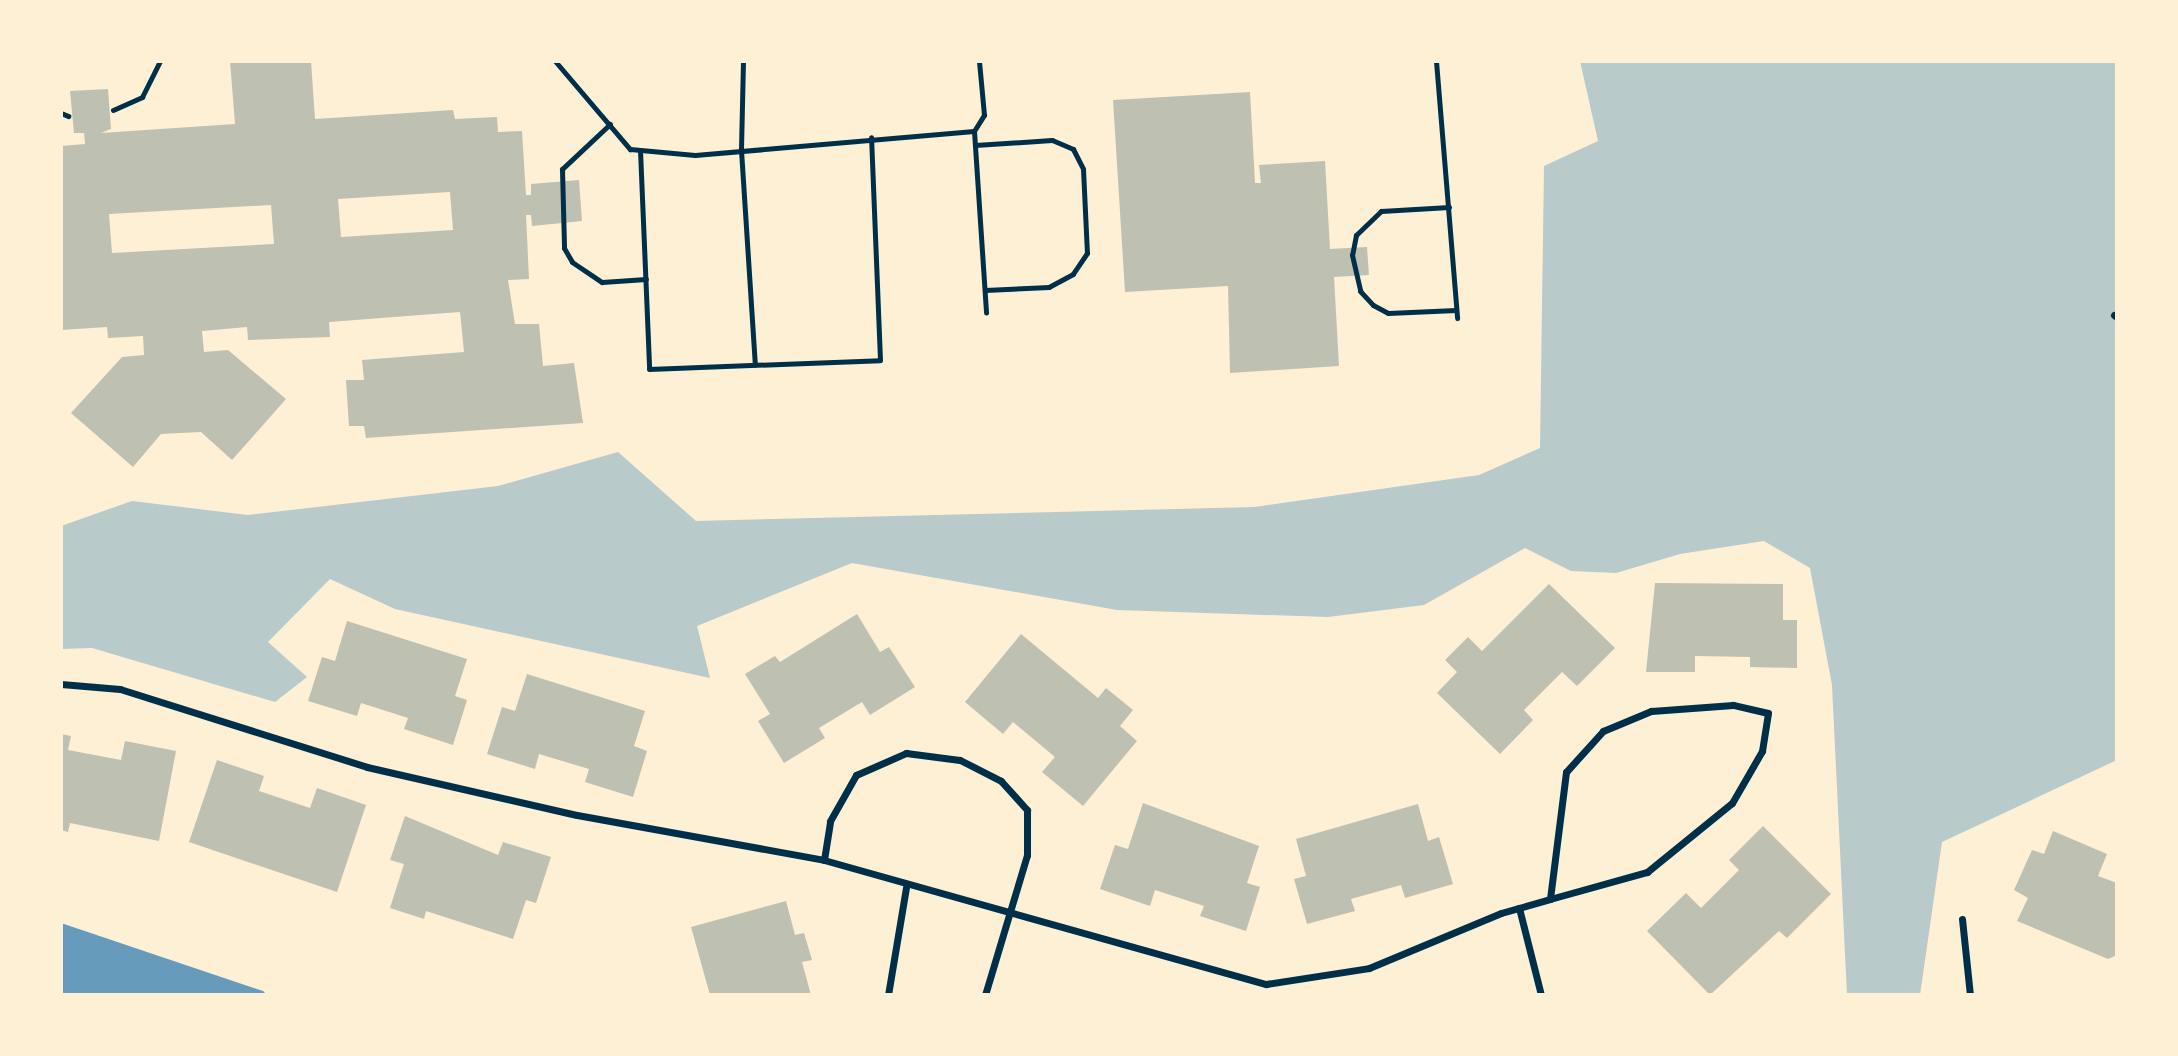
<!DOCTYPE html>
<style>
body{margin:0}
#map{position:relative;width:2178px;height:1056px;overflow:hidden;background:#fdf0d5;font-family:"Titillium Web",sans-serif}
div>[style]{position:absolute}
[style*='--x']{left:calc(var(--x)*1px);top:calc(var(--y)*1px);width:calc(var(--w)*1px);rotate:calc(var(--a)*1deg)}
.green>*{inset:0;background:#b9caca}
.water>*{inset:0;background:#669bbc}
.building>*{inset:0;background:#bec0b2}
.service>*{height:5px;margin:-2.5px;padding:0 2.5px;transform-origin:2.5px;border-radius:2.5px;background:#003049}
.minor>*{height:7px;margin:-3.5px;padding:0 3.5px;transform-origin:3.5px;border-radius:3.5px;background:#003049}
span{translate:-50% -50%;white-space:nowrap;text-align:center;line-height:1.15;-webkit-text-stroke:5px #fdf0d5;paint-order:stroke}
.frame{position:absolute;inset:0;border:63px solid #fdf0d5;pointer-events:none}
</style>
<div id="map">
<div class="green">
<div style="clip-path:polygon(1580px 61px,2117px 61px,2117px 760px,1942px 842px,1920px 995px,1847px 995px,1832px 685px,1810px 568px,1764px 541px,1680px 554px,1616px 573px,1571px 571px,1525px 548px,1424px 605px,1328px 617px,1117px 610px,852px 563px,697px 626px,710px 678px,395px 609px,330px 579px,268px 642px,307px 677px,275px 702px,92px 648px,61px 649px,61px 526px,132px 501px,248px 515px,498px 486px,618px 452px,696px 521px,1254px 507px,1479px 475px,1540px 448px,1544px 166px,1598px 141px)"></div>
</div>
<div class="water">
<div style="clip-path:polygon(61px 923px,263px 991px,267px 995px,61px 995px)"></div>
</div>
<div class="building">
<div style="clip-path:polygon(evenodd,230px 61px,311px 61px,315px 119px,453px 110px,455px 119px,497px 117px,498px 132px,522px 131px,526px 195px,531px 195px,531px 184px,579px 180px,582px 221px,532px 226px,531px 215px,526px 215px,529px 279px,508px 280px,515px 324px,539px 324px,543px 366px,574px 363px,583px 423px,366px 438px,364px 426px,349px 426px,346px 380px,364px 380px,362px 360px,464px 352px,460px 312px,329px 322px,330px 337px,248px 340px,247px 327px,202px 331px,204px 352px,228px 350px,286px 399px,232px 460px,201px 432px,161px 434px,133px 467px,71px 413px,122px 357px,144px 355px,143px 336px,108px 338px,107px 327px,61px 330px,61px 146px,85px 144px,84px 133px,74px 133px,70px 91px,108px 89px,111px 129px,101px 133px,235px 124px,230px 61px,450px 192px,453px 230px,341px 237px,338px 199px,450px 192px,230px 61px,271px 205px,274px 244px,112px 253px,109px 214px,271px 205px)"></div>
<div style="clip-path:polygon(1250px 92px,1255px 183px,1261px 183px,1259px 165px,1325px 161px,1330px 249px,1367px 247px,1369px 275px,1334px 277px,1339px 366px,1230px 373px,1228px 286px,1125px 292px,1113px 100px)"></div>
<div style="clip-path:polygon(1655px 583px,1783px 584px,1783px 620px,1797px 620px,1797px 668px,1750px 667px,1750px 657px,1695px 656px,1695px 672px,1646px 672px)"></div>
<div style="clip-path:polygon(1549px 584px,1615px 648px,1577px 686px,1562px 672px,1524px 710px,1533px 720px,1500px 754px,1437px 693px,1457px 672px,1445px 660px,1468px 637px,1482px 651px)"></div>
<div style="clip-path:polygon(857px 614px,880px 652px,889px 647px,915px 687px,870px 715px,862px 702px,819px 728px,825px 738px,784px 763px,758px 721px,770px 714px,745px 674px,775px 656px,780px 662px)"></div>
<div style="clip-path:polygon(347px 621px,467px 659px,455px 696px,467px 700px,453px 745px,404px 729px,408px 718px,361px 703px,357px 716px,308px 701px,322px 657px,335px 661px)"></div>
<div style="clip-path:polygon(1021px 634px,1098px 698px,1106px 688px,1133px 710px,1120px 726px,1137px 741px,1083px 806px,1042px 772px,1055px 757px,1013px 722px,1003px 734px,965px 702px)"></div>
<div style="clip-path:polygon(527px 674px,645px 711px,634px 746px,647px 751px,633px 797px,585px 782px,589px 769px,539px 754px,535px 769px,487px 754px,502px 707px,515px 711px)"></div>
<div style="clip-path:polygon(61px 734px,71px 736px,68px 750px,121px 760px,125px 741px,176px 751px,159px 841px,70px 823px,68px 832px,61px 830px)"></div>
<div style="clip-path:polygon(217px 760px,264px 776px,259px 791px,310px 808px,317px 788px,366px 805px,337px 892px,189px 842px)"></div>
<div style="clip-path:polygon(1143px 803px,1259px 846px,1247px 883px,1260px 887px,1246px 931px,1200px 916px,1204px 906px,1155px 890px,1150px 906px,1100px 889px,1115px 845px,1128px 849px)"></div>
<div style="clip-path:polygon(1418px 804px,1428px 841px,1439px 837px,1453px 884px,1405px 898px,1401px 885px,1351px 899px,1355px 911px,1307px 924px,1294px 879px,1306px 876px,1296px 839px)"></div>
<div style="clip-path:polygon(405px 816px,498px 855px,503px 842px,551px 857px,536px 903px,526px 900px,513px 939px,426px 911px,424px 919px,390px 908px,404px 864px,390px 860px)"></div>
<div style="clip-path:polygon(1763px 826px,1831px 894px,1787px 938px,1779px 931px,1710px 995px,1647px 931px,1686px 893px,1701px 908px,1739px 870px,1729px 860px)"></div>
<div style="clip-path:polygon(2053px 831px,2107px 854px,2098px 876px,2117px 883px,2117px 955px,2108px 959px,2017px 921px,2028px 898px,2014px 890px,2032px 850px,2044px 854px)"></div>
<div style="clip-path:polygon(786px 901px,795px 935px,804px 933px,812px 960px,802px 962px,811px 995px,710px 995px,691px 927px)"></div>
</div>
<div class="service">
<div style="--x:555;--y:61;--w:116;--a:49.6"></div>
<div style="--x:630;--y:149;--w:65;--a:5.3"></div>
<div style="--x:695;--y:155;--w:280;--a:-4.9"></div>
<div style="--x:974;--y:131;--w:19;--a:-58"></div>
<div style="--x:984;--y:115;--w:54;--a:-95.3"></div>
<div style="--x:743;--y:61;--w:89;--a:91.3"></div>
<div style="--x:741;--y:150;--w:215;--a:86.3"></div>
<div style="--x:1436;--y:61;--w:258;--a:85.3"></div>
<div style="--x:113;--y:110;--w:32;--a:-24"></div>
<div style="--x:142;--y:97;--w:40;--a:-63.4"></div>
<div style="--x:61;--y:113;--w:8;--a:23"></div>
<div style="--x:610;--y:124;--w:66;--a:136.8"></div>
<div style="--x:562;--y:169;--w:79;--a:88.5"></div>
<div style="--x:564;--y:248;--w:16;--a:60"></div>
<div style="--x:572;--y:262;--w:36;--a:34"></div>
<div style="--x:602;--y:282;--w:44;--a:-3.9"></div>
<div style="--x:974;--y:131;--w:182;--a:86.2"></div>
<div style="--x:975;--y:145;--w:77;--a:-3.7"></div>
<div style="--x:1052;--y:140;--w:23;--a:23"></div>
<div style="--x:1073;--y:149;--w:22;--a:63"></div>
<div style="--x:1083;--y:169;--w:84;--a:87.3"></div>
<div style="--x:1087;--y:253;--w:25;--a:124"></div>
<div style="--x:1073;--y:274;--w:27;--a:152"></div>
<div style="--x:1049;--y:287;--w:64;--a:177.3"></div>
<div style="--x:640;--y:150;--w:219;--a:87.6"></div>
<div style="--x:649;--y:369;--w:231;--a:-2.2"></div>
<div style="--x:880;--y:360;--w:223;--a:-92.3"></div>
<div style="--x:1449;--y:207;--w:68;--a:176.6"></div>
<div style="--x:1381;--y:211;--w:35;--a:136"></div>
<div style="--x:1356;--y:235;--w:20;--a:101"></div>
<div style="--x:1352;--y:255;--w:37;--a:77"></div>
<div style="--x:1360;--y:291;--w:19;--a:47"></div>
<div style="--x:1373;--y:305;--w:17;--a:28"></div>
<div style="--x:1388;--y:313;--w:68;--a:-2.5"></div>
</div>
<div class="minor">
<div style="--x:2114;--y:315;--w:4;--a:34"></div>
<div style="--x:61;--y:684;--w:59;--a:4.8"></div>
<div style="--x:120;--y:689;--w:259;--a:17.5"></div>
<div style="--x:367;--y:767;--w:215;--a:12.9"></div>
<div style="--x:577;--y:815;--w:251;--a:10.3"></div>
<div style="--x:824;--y:860;--w:459;--a:15.7"></div>
<div style="--x:1266;--y:984;--w:104;--a:-8.8"></div>
<div style="--x:1369;--y:968;--w:143;--a:-22.6"></div>
<div style="--x:1501;--y:913;--w:19;--a:-16"></div>
<div style="--x:1519;--y:908;--w:32;--a:-16"></div>
<div style="--x:1550;--y:899;--w:101;--a:-15.6"></div>
<div style="--x:1647;--y:872;--w:109;--a:-39.1"></div>
<div style="--x:1732;--y:803;--w:60;--a:-60"></div>
<div style="--x:1762;--y:751;--w:38;--a:-81"></div>
<div style="--x:1768;--y:713;--w:36;--a:-167"></div>
<div style="--x:1733;--y:705;--w:82;--a:175.8"></div>
<div style="--x:1651;--y:711;--w:52;--a:157.4"></div>
<div style="--x:1603;--y:731;--w:55;--a:132.1"></div>
<div style="--x:1566;--y:772;--w:128;--a:97.2"></div>
<div style="--x:824;--y:860;--w:39;--a:-81"></div>
<div style="--x:830;--y:821;--w:53;--a:-60.5"></div>
<div style="--x:856;--y:775;--w:55;--a:-23.7"></div>
<div style="--x:906;--y:753;--w:54;--a:7.4"></div>
<div style="--x:960;--y:760;--w:46;--a:27.1"></div>
<div style="--x:1001;--y:781;--w:39;--a:48"></div>
<div style="--x:1027;--y:810;--w:45;--a:90"></div>
<div style="--x:1027;--y:855;--w:146;--a:106.7"></div>
<div style="--x:1519;--y:908;--w:90;--a:75.8"></div>
<div style="--x:1962;--y:919;--w:76;--a:84"></div>
<div style="--x:888;--y:995;--w:109;--a:-80.5"></div>
</div>
<div class="frame"></div>
</div>
